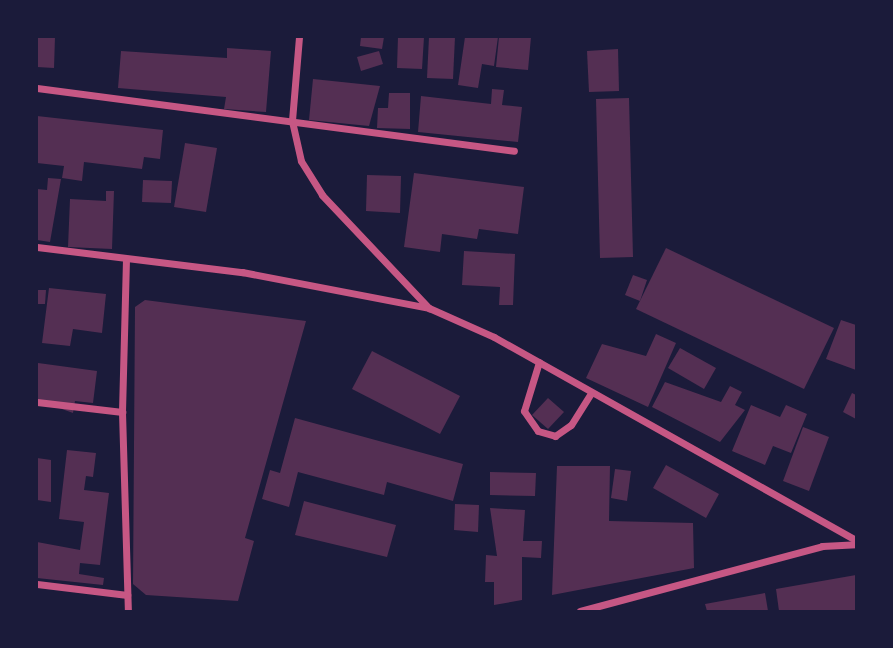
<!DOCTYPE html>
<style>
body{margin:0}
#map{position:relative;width:893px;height:648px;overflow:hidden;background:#1b1b3a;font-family:"Zilla Slab",serif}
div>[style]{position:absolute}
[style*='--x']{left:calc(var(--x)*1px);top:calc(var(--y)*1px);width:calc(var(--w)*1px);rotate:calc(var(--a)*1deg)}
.building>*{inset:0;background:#542f53}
.minor>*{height:7px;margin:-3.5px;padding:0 3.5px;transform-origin:3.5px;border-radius:3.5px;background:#c65784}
span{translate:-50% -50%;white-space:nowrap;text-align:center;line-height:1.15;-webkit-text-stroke:5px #1b1b3a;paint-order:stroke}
.frame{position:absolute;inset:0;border:38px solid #1b1b3a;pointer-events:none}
</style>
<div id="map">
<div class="building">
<div style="clip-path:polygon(37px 37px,55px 37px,54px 68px,37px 67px)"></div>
<div style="clip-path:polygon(361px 37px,384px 37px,382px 49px,360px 46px)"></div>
<div style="clip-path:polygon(398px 37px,424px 37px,422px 69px,397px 68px)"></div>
<div style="clip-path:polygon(429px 37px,455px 37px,453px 79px,427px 78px)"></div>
<div style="clip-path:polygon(465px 37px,498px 37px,494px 66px,482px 64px,478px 88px,458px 85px)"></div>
<div style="clip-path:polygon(499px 37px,531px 37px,528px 70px,496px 67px)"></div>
<div style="clip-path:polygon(227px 48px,271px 51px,266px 112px,224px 109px,226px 97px,118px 88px,121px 51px,227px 58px)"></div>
<div style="clip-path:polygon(618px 49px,619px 91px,589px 92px,587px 51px)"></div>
<div style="clip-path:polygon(379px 51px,383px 64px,361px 71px,357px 57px)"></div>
<div style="clip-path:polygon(313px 79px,380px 86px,369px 126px,309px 120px)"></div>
<div style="clip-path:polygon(492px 89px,504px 90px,502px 105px,522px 107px,518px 142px,418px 132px,421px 96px,491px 104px)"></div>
<div style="clip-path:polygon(389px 93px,410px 93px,410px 129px,377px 128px,378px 108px,388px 108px)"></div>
<div style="clip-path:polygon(629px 98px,633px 257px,600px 258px,596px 99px)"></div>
<div style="clip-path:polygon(37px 116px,163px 130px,160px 159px,144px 157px,142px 169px,84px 162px,82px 181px,62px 178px,64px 166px,37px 163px)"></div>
<div style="clip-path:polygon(185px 143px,217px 148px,206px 212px,174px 207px)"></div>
<div style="clip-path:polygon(414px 173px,524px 187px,518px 234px,479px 229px,477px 239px,442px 234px,440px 252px,404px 247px)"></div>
<div style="clip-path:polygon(367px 175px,401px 176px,400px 213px,366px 211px)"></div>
<div style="clip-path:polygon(48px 178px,61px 179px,50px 242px,37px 240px,37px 189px,47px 190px)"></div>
<div style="clip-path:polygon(143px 180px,172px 181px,171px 203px,142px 202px)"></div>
<div style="clip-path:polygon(106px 191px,114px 191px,112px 249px,68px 247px,70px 199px,106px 201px)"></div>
<div style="clip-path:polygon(666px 248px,834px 328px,804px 389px,636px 309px)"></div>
<div style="clip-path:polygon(464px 251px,515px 254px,513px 305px,499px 305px,500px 287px,462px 285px)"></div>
<div style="clip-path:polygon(633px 275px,647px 280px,640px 301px,625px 295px)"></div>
<div style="clip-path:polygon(49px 288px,106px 294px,102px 333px,73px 329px,70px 346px,42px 343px)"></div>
<div style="clip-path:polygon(37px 290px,46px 290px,45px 304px,37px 304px)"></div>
<div style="clip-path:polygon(145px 300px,306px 321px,245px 538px,254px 541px,238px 601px,146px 595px,133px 584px,135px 307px)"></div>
<div style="clip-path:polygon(841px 320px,856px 325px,856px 370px,826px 359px)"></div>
<div style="clip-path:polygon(656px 334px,676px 343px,648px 407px,586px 378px,602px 344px,646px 356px)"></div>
<div style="clip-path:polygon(680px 348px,716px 368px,704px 389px,668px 368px)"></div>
<div style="clip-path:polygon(372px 351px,460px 396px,440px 434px,352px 389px)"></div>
<div style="clip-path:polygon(38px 363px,97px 371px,93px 403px,75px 401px,73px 413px,37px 400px)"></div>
<div style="clip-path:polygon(665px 382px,721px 402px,730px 386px,742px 392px,735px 405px,745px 410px,720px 442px,652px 407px)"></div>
<div style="clip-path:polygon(852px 393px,856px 395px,856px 419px,843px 412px)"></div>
<div style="clip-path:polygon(548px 398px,564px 412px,548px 429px,532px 415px)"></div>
<div style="clip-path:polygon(751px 405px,780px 417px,786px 405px,807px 414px,791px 453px,773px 446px,765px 465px,732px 451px)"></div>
<div style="clip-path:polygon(295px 418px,463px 464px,453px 501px,387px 482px,384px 495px,298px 472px,289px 507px,262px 499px,270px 470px,280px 473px)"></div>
<div style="clip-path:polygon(803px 427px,829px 437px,809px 491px,783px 481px)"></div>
<div style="clip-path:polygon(67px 450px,96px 453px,93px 477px,86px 476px,84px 490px,109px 493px,100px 565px,80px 563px,79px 574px,104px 578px,103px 585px,37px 578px,37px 542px,80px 550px,84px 522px,59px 519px)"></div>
<div style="clip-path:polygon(37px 458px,51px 460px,51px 502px,37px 500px)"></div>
<div style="clip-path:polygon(666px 465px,719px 494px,706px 518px,653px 488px)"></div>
<div style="clip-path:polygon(557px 466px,610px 466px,609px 521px,693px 523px,694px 568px,552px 595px)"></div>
<div style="clip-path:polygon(615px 469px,631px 471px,627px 501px,611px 498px)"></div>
<div style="clip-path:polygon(490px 472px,536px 473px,535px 496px,490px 495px)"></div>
<div style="clip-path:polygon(304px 501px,396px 525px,387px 557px,295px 535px)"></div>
<div style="clip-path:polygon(455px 504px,479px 505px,478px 532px,454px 530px)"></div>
<div style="clip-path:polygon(490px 508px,525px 510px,523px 541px,542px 541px,541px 558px,522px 557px,522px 600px,494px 605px,494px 582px,485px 582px,486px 555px,497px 556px)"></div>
<div style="clip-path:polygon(856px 575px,856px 611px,779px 611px,776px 589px)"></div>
<div style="clip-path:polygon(765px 593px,768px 611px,707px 611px,705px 604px)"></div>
</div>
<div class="minor">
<div style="--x:299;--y:37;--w:84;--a:94.8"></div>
<div style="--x:292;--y:121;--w:41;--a:77.3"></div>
<div style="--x:301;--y:161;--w:40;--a:58"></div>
<div style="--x:322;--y:195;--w:156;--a:46.6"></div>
<div style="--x:429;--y:308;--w:71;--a:24"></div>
<div style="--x:494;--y:337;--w:415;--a:29.3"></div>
<div style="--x:37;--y:88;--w:481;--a:7.5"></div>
<div style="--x:37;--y:247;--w:207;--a:7"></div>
<div style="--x:242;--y:272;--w:190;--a:10.9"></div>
<div style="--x:126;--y:259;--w:153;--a:91.5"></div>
<div style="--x:122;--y:412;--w:199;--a:88.3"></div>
<div style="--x:539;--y:362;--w:51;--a:107"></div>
<div style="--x:524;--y:411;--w:24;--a:55"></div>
<div style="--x:538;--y:431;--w:18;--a:16"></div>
<div style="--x:555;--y:436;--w:19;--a:-35"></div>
<div style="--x:571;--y:425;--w:38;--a:-58"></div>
<div style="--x:37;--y:402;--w:86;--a:6.7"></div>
<div style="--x:37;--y:584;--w:91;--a:7"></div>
<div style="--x:580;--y:611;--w:251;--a:-15"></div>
<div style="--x:822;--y:546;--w:34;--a:-3"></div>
</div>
<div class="frame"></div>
</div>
